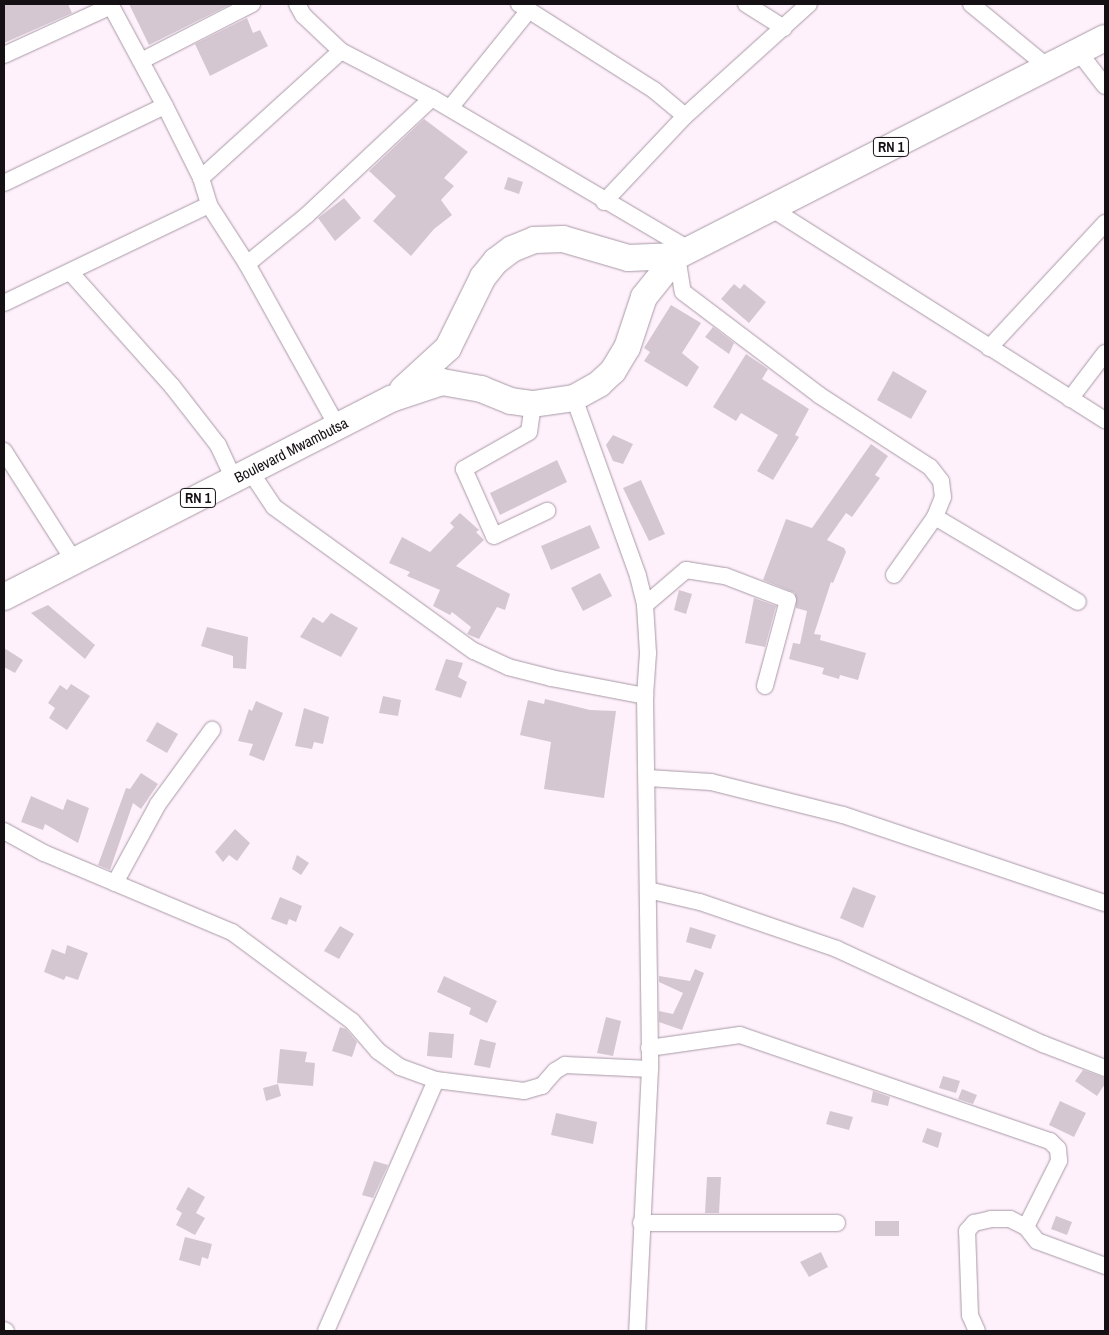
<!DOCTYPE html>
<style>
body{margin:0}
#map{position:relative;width:1109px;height:1335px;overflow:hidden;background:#fff1fc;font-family:"Archivo Narrow",sans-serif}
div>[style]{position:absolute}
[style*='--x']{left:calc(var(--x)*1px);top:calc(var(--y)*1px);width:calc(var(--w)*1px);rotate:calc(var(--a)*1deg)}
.building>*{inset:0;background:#d4c7d2}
.roads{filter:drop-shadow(0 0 1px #a79aa5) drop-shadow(0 0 1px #a79aa5)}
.minor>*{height:16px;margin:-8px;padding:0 8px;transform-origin:8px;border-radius:8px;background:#fff}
.trunk>*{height:26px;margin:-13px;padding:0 13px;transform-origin:13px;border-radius:13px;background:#fff}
span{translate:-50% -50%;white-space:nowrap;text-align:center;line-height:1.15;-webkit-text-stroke:4px #fff;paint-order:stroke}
.shield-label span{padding:1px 4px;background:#fff;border:1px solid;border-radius:4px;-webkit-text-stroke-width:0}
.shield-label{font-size:14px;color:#151014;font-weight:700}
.street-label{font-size:15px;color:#151014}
.frame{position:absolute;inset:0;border:5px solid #151014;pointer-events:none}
</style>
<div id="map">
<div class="building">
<div style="clip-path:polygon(4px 4px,68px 4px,72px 13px,4px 43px)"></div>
<div style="clip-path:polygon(129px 4px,231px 4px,149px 45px)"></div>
<div style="clip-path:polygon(247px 18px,253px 33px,260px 30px,268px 46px,210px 76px,195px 44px)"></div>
<div style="clip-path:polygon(424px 119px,468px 152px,444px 178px,454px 186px,441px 200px,452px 215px,434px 229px,411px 256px,373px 221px,396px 196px,369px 171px)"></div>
<div style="clip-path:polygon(508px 177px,523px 182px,519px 194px,504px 189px)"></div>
<div style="clip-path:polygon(344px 198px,361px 218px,335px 241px,318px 218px)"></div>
<div style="clip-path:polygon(734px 284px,740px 289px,744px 284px,766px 302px,749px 323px,721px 299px)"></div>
<div style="clip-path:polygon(671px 305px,701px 323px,682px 353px,699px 367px,687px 387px,644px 361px,650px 352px,644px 348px)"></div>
<div style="clip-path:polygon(713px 327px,734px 343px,729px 354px,705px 337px)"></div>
<div style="clip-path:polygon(746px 354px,768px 369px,762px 379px,809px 409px,795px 435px,799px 437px,773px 480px,757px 471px,778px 435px,741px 413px,736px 421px,713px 407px)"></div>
<div style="clip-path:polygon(893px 371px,927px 391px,911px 419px,877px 400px)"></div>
<div style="clip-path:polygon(613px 435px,633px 444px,623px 464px,613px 461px,606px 445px)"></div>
<div style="clip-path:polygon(871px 444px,888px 456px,875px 475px,880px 478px,852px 517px,846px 513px,827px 540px,844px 548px,846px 552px,833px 583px,831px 582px,814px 634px,821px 635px,820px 640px,866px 653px,858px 680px,840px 675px,839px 679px,822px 674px,824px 668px,789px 659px,793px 643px,800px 644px,807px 611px,796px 608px,795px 593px,763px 580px,786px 519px,812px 528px)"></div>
<div style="clip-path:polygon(557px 460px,567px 482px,500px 515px,490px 493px)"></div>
<div style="clip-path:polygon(641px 480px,665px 534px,649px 541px,623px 488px)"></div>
<div style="clip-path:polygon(460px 513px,479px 530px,476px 532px,484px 540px,456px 566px,510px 594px,505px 610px,497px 607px,479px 639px,467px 634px,471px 627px,452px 612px,450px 615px,433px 606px,440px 590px,407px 576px,410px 572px,389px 563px,402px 537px,430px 552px,454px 527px,450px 523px)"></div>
<div style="clip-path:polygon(590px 525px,600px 548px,551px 570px,541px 546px)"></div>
<div style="clip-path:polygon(600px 573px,612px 596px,583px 611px,571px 588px)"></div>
<div style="clip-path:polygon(679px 590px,692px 594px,686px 614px,674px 610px)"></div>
<div style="clip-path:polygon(754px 598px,776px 606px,765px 647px,745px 643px)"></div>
<div style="clip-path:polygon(48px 605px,95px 645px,85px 659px,31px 613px)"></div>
<div style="clip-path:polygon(331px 613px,358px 628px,341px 657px,300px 637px,313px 617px,323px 623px)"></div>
<div style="clip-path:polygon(207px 627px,248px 637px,246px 669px,233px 668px,233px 656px,201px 646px)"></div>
<div style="clip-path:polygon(4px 648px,23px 660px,15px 673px,4px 667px)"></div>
<div style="clip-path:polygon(446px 659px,463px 663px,458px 677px,467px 682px,461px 698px,435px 690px)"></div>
<div style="clip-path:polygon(71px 684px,90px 696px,67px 730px,49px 718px,55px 708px,48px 703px,60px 685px,67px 690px)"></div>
<div style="clip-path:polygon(383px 696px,401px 700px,398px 716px,379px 713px)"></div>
<div style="clip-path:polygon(545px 699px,590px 710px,616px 711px,604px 798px,544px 789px,551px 742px,520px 735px,528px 700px,544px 704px)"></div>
<div style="clip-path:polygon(256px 701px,283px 713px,264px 761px,249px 755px,253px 744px,238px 741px,249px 709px,252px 711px)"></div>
<div style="clip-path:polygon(304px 708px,329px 717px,323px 744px,314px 742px,312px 749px,295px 746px)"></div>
<div style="clip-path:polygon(157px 722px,178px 734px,167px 753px,146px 741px)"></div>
<div style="clip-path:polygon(141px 773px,158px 784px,141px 809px,133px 803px,110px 870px,98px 865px,126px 788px,130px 789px)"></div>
<div style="clip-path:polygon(31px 796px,63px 810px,67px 799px,89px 808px,78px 843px,45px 824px,43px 830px,21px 822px)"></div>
<div style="clip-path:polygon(235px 829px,250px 843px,237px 861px,229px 855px,223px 862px,215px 852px)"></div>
<div style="clip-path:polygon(297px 855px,309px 863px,301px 875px,292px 869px)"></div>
<div style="clip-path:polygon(853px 887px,876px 896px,863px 928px,840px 918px)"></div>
<div style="clip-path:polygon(280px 897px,302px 906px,296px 922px,289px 919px,287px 925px,271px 919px)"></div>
<div style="clip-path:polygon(340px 926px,354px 934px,339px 959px,324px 951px)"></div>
<div style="clip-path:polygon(690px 927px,716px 935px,711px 949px,686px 942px)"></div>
<div style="clip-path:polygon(67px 945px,88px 953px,78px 980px,66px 976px,64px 980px,44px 972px,52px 949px,65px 954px)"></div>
<div style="clip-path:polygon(695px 969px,704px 973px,682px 1030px,659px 1022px,659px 1011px,673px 1014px,683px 993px,659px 982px,659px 976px,690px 981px)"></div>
<div style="clip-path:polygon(444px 976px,497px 1001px,487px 1023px,469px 1014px,471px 1008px,437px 992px)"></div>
<div style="clip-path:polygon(606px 1017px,621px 1021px,613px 1056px,597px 1053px)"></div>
<div style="clip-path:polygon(340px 1027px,346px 1029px,357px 1042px,352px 1057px,332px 1051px)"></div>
<div style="clip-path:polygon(429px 1032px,454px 1034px,452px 1058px,427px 1056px)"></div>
<div style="clip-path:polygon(480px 1039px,496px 1043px,490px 1068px,474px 1065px)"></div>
<div style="clip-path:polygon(280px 1049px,307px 1052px,305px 1062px,315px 1063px,313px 1086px,277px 1083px)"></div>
<div style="clip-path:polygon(1083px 1070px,1105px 1078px,1105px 1084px,1097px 1096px,1075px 1081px)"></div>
<div style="clip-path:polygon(943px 1076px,960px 1081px,956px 1093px,939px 1088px)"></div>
<div style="clip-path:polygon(278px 1084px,281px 1096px,266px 1101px,263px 1088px)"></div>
<div style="clip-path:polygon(962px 1089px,977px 1095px,973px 1104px,958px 1099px)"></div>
<div style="clip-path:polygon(873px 1091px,890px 1097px,888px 1106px,871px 1102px)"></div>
<div style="clip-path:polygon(1060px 1101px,1086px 1113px,1074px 1137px,1049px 1125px)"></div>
<div style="clip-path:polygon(830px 1111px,853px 1117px,849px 1130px,826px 1124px)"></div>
<div style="clip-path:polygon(556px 1113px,597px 1122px,593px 1144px,551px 1135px)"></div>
<div style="clip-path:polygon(927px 1128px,942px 1133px,938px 1148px,922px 1142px)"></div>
<div style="clip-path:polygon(374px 1161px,388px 1165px,373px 1198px,362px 1195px)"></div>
<div style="clip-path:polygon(707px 1177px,721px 1177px,719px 1213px,705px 1213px)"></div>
<div style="clip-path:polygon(188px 1187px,205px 1197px,196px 1213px,205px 1218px,195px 1235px,176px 1225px,182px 1213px,176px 1209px)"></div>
<div style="clip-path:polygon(1056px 1216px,1072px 1222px,1067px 1235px,1051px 1229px)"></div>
<div style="clip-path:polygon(875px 1221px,899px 1221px,899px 1236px,875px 1236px)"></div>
<div style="clip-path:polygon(185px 1237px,212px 1244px,208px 1259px,202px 1257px,200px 1266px,179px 1260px)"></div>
<div style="clip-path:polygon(821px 1252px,828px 1267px,809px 1277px,800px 1262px)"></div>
</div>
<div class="roads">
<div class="minor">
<div style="--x:110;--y:4;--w:116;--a:61.7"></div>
<div style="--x:165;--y:106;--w:80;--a:63.4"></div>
<div style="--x:201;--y:178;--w:28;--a:73"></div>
<div style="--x:209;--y:205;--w:70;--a:57.2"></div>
<div style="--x:247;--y:264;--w:185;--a:60.9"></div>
<div style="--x:297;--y:4;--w:13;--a:61"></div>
<div style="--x:303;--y:15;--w:52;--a:43.5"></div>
<div style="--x:341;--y:51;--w:102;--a:27.3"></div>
<div style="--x:432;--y:98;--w:297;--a:30.5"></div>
<div style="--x:519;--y:4;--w:160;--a:32.5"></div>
<div style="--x:654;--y:90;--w:40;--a:40"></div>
<div style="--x:746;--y:4;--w:45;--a:32.3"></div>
<div style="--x:971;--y:4;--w:101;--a:39.4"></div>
<div style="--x:1078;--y:51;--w:44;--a:52.4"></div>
<div style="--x:4;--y:55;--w:118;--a:-24.6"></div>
<div style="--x:141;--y:61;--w:125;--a:-27.2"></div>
<div style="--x:450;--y:108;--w:126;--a:-51.1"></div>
<div style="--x:201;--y:178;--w:189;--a:-42.2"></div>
<div style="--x:4;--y:183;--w:178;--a:-25.6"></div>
<div style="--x:604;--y:202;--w:118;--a:-46.7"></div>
<div style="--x:685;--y:116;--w:167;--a:-42.1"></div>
<div style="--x:769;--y:207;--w:398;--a:32.4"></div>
<div style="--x:677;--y:256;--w:36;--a:81"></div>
<div style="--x:683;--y:292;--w:171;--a:37.1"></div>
<div style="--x:819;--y:395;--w:132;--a:33"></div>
<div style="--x:930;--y:467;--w:18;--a:52"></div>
<div style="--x:941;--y:481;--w:16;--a:83"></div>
<div style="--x:943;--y:497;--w:22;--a:112"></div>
<div style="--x:935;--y:517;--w:71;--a:125.3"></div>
<div style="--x:247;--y:264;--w:77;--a:-39.2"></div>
<div style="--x:307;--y:215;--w:171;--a:-43.1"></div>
<div style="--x:71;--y:273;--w:152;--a:48.2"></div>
<div style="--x:172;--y:386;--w:75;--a:52.1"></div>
<div style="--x:218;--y:445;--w:38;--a:65"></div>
<div style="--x:4;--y:303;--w:227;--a:-25.6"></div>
<div style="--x:989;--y:348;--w:171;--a:-47.1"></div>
<div style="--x:574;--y:398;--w:189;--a:70.2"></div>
<div style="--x:638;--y:576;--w:30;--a:76"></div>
<div style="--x:645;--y:605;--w:48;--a:86.4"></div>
<div style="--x:648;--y:653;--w:43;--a:94"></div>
<div style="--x:645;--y:696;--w:373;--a:89.2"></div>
<div style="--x:650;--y:1069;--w:262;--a:92.8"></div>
<div style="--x:1070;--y:399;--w:58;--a:-52.7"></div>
<div style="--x:533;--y:404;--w:28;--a:98"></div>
<div style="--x:529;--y:432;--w:75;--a:150.4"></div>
<div style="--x:464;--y:469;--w:73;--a:65.9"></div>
<div style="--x:494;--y:536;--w:59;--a:-25.3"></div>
<div style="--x:4;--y:451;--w:130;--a:57.5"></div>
<div style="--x:250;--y:471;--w:43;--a:56.3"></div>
<div style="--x:274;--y:507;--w:246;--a:35.8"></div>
<div style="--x:474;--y:651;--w:38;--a:25"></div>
<div style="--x:508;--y:667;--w:44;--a:14.3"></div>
<div style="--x:551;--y:678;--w:96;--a:10.8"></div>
<div style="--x:935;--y:517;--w:166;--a:30.7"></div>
<div style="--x:645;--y:605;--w:54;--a:-40.5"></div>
<div style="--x:686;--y:570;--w:39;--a:9"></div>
<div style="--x:725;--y:576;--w:67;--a:20.9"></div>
<div style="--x:788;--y:600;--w:89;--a:105"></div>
<div style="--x:648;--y:778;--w:63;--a:3.6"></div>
<div style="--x:711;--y:782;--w:136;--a:14"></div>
<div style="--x:843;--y:815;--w:276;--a:18.6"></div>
<div style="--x:4;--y:831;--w:46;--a:28.8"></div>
<div style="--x:44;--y:853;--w:204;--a:22.8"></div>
<div style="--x:232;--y:932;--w:149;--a:36.6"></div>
<div style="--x:352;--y:1021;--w:40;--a:49"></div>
<div style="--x:378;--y:1051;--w:27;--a:36"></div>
<div style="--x:400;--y:1067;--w:38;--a:20"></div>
<div style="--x:436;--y:1080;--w:89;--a:7.1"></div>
<div style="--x:524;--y:1091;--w:19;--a:-16"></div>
<div style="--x:542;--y:1086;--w:20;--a:-49"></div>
<div style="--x:555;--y:1071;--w:12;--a:-31"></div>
<div style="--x:565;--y:1065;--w:85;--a:2.7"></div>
<div style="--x:115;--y:883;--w:90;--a:-61.4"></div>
<div style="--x:158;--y:804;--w:92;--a:-53.9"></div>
<div style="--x:648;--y:890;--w:53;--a:13"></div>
<div style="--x:700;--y:902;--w:145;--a:18.9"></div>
<div style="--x:837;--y:949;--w:227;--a:24.8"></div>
<div style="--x:1043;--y:1044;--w:66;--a:21.2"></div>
<div style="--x:649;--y:1048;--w:92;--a:-8.1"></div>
<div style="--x:740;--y:1035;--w:328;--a:18.9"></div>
<div style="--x:1050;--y:1141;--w:11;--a:45"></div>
<div style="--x:1058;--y:1149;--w:12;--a:85"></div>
<div style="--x:1059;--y:1161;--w:74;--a:116.6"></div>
<div style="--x:1026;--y:1227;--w:18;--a:52"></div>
<div style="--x:1037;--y:1241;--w:72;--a:20.2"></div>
<div style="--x:641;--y:1223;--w:196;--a:0"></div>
<div style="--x:4;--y:1330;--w:2;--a:27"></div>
<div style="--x:326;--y:1331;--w:274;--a:-66.3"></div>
<div style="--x:977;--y:1331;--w:17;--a:-114"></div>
<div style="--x:970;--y:1315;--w:84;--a:-92"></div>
<div style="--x:967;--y:1231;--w:11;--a:-49"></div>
<div style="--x:974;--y:1223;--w:17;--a:-13"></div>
<div style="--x:991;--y:1219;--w:19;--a:0"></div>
<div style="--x:1010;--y:1219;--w:18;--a:27"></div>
</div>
<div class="trunk">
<div style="--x:403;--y:389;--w:61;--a:-42.3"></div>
<div style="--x:448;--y:348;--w:79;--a:-63.8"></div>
<div style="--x:483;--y:277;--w:21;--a:-51"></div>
<div style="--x:496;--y:261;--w:20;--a:-37"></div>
<div style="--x:512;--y:249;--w:24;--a:-22"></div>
<div style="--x:534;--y:240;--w:29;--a:-2"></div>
<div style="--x:563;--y:239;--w:68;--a:16.3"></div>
<div style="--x:628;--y:258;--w:49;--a:-2.3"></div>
<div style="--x:4;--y:597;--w:435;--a:-27.1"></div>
<div style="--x:391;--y:399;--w:54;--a:-18.4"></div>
<div style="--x:442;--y:382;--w:40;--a:10"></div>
<div style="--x:481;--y:389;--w:32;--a:22"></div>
<div style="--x:511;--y:401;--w:22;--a:8"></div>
<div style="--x:533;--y:404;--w:41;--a:-8.3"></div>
<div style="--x:574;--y:398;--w:29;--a:-29"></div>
<div style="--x:599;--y:384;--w:19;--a:-43"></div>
<div style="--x:613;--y:371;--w:27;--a:-59"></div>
<div style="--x:627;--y:348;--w:54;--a:-71.6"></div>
<div style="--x:644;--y:297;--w:53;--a:-51.2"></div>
<div style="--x:677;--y:256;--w:480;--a:-27"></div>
</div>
</div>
<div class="shield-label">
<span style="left:891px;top:147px">RN 1</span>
<span style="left:198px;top:498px">RN 1</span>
</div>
<div class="street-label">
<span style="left:291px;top:450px;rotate:-27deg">Boulevard Mwambutsa</span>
</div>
<div class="frame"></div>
</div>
